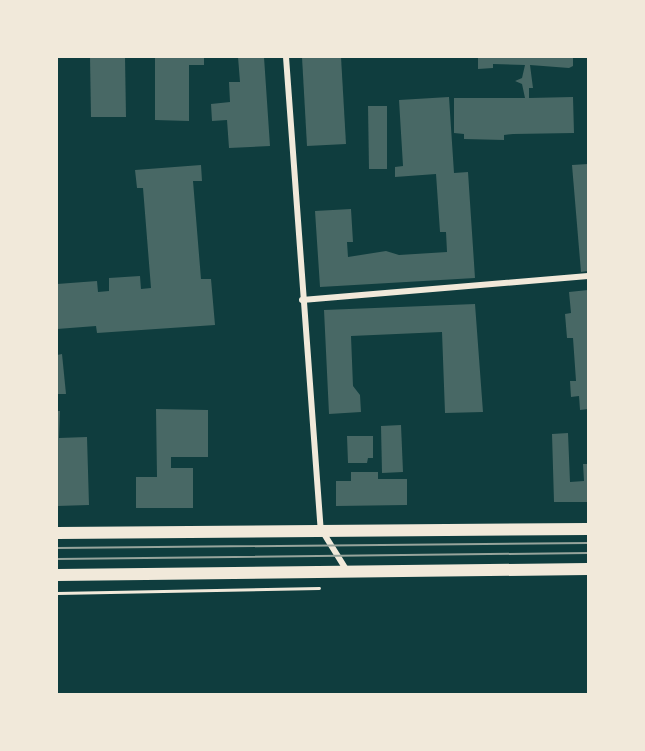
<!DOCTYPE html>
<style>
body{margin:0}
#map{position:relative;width:645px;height:751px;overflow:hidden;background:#0f3d3e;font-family:"Roboto Condensed",sans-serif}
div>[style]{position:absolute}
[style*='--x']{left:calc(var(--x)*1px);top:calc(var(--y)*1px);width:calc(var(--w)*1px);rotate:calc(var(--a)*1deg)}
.building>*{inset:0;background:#486865}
.path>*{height:3px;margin:-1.5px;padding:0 1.5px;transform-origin:1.5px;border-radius:1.5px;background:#f1e9da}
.minor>*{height:6px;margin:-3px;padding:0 3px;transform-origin:3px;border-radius:3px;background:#f1e9da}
.secondary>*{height:12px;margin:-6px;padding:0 6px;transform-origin:6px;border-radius:6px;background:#f1e9da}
.tram>*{height:1.5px;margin:-0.75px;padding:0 0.75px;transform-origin:0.75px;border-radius:0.75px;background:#97a49c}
span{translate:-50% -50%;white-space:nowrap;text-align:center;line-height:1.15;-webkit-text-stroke:5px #f1e9da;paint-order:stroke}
.frame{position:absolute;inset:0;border:58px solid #f1e9da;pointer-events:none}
</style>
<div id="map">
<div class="building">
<div style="clip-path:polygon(90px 57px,125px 57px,126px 117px,91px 117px)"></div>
<div style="clip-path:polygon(155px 57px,204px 57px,204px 65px,189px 65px,189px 121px,155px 120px)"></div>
<div style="clip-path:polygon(238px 57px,264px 57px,270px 146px,229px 148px,227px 120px,212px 121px,211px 104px,230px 102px,229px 82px,240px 82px)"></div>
<div style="clip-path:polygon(302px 57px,341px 57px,346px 144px,307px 146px)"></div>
<div style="clip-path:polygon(478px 57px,573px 57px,573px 66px,569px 68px,530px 65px,533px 88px,529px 88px,529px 98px,573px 97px,574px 133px,513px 134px,504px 135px,504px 140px,464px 139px,464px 134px,454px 133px,454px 98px,525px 98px,522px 84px,515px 81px,522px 78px,525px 65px,493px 64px,493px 68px,478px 69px)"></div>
<div style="clip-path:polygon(449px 97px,454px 173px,468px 172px,475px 278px,320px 287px,315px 211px,351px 209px,353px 242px,347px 242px,348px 257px,386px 251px,399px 255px,447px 252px,446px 232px,440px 232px,436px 174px,395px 177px,395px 167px,403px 166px,399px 100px)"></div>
<div style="clip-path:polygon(368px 106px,387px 106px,387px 169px,369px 169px)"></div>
<div style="clip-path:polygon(588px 164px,588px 271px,581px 272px,572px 165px)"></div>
<div style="clip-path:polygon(201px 165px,202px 181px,193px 181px,201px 279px,211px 279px,215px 325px,97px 333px,96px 326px,57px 329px,57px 284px,97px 281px,98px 292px,109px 291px,109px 278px,140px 276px,141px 289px,151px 288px,143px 188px,137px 188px,135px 170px)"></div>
<div style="clip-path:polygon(588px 290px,588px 409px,580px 410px,579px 396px,571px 397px,570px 381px,576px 381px,573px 338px,567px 338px,565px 314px,571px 313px,569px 292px)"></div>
<div style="clip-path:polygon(475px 304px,483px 412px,445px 413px,442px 332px,351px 336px,353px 386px,360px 395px,361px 412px,329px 414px,324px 310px)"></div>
<div style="clip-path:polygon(62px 354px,66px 394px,57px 394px,57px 355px)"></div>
<div style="clip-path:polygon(156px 409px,208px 410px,208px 457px,171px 457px,171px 468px,193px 468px,193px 508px,136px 508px,136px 477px,157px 477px)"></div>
<div style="clip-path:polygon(57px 411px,60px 411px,59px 438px,87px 437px,89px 505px,57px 506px)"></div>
<div style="clip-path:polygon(401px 425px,403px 472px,382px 473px,381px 426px)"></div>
<div style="clip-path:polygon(568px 433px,570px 482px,584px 481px,583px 464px,588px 464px,588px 502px,554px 502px,552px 434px)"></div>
<div style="clip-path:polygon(347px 436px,373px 436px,373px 458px,368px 458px,367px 463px,348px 463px)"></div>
<div style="clip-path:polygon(351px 472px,378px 472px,378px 479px,407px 479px,407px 505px,336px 506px,336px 481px,351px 481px)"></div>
</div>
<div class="path">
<div style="--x:57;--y:593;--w:262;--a:-1.1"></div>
</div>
<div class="minor">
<div style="--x:286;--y:57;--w:473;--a:85.8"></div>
<div style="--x:321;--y:529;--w:49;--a:58.2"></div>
<div style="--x:302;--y:300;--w:287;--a:-4.8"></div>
</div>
<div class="secondary">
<div style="--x:57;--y:533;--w:531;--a:-0.43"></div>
<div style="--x:57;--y:575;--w:531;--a:-0.65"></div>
</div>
<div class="tram">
<div style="--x:57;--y:548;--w:531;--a:-0.54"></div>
<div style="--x:57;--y:559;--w:531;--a:-0.65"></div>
</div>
<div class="frame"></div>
</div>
